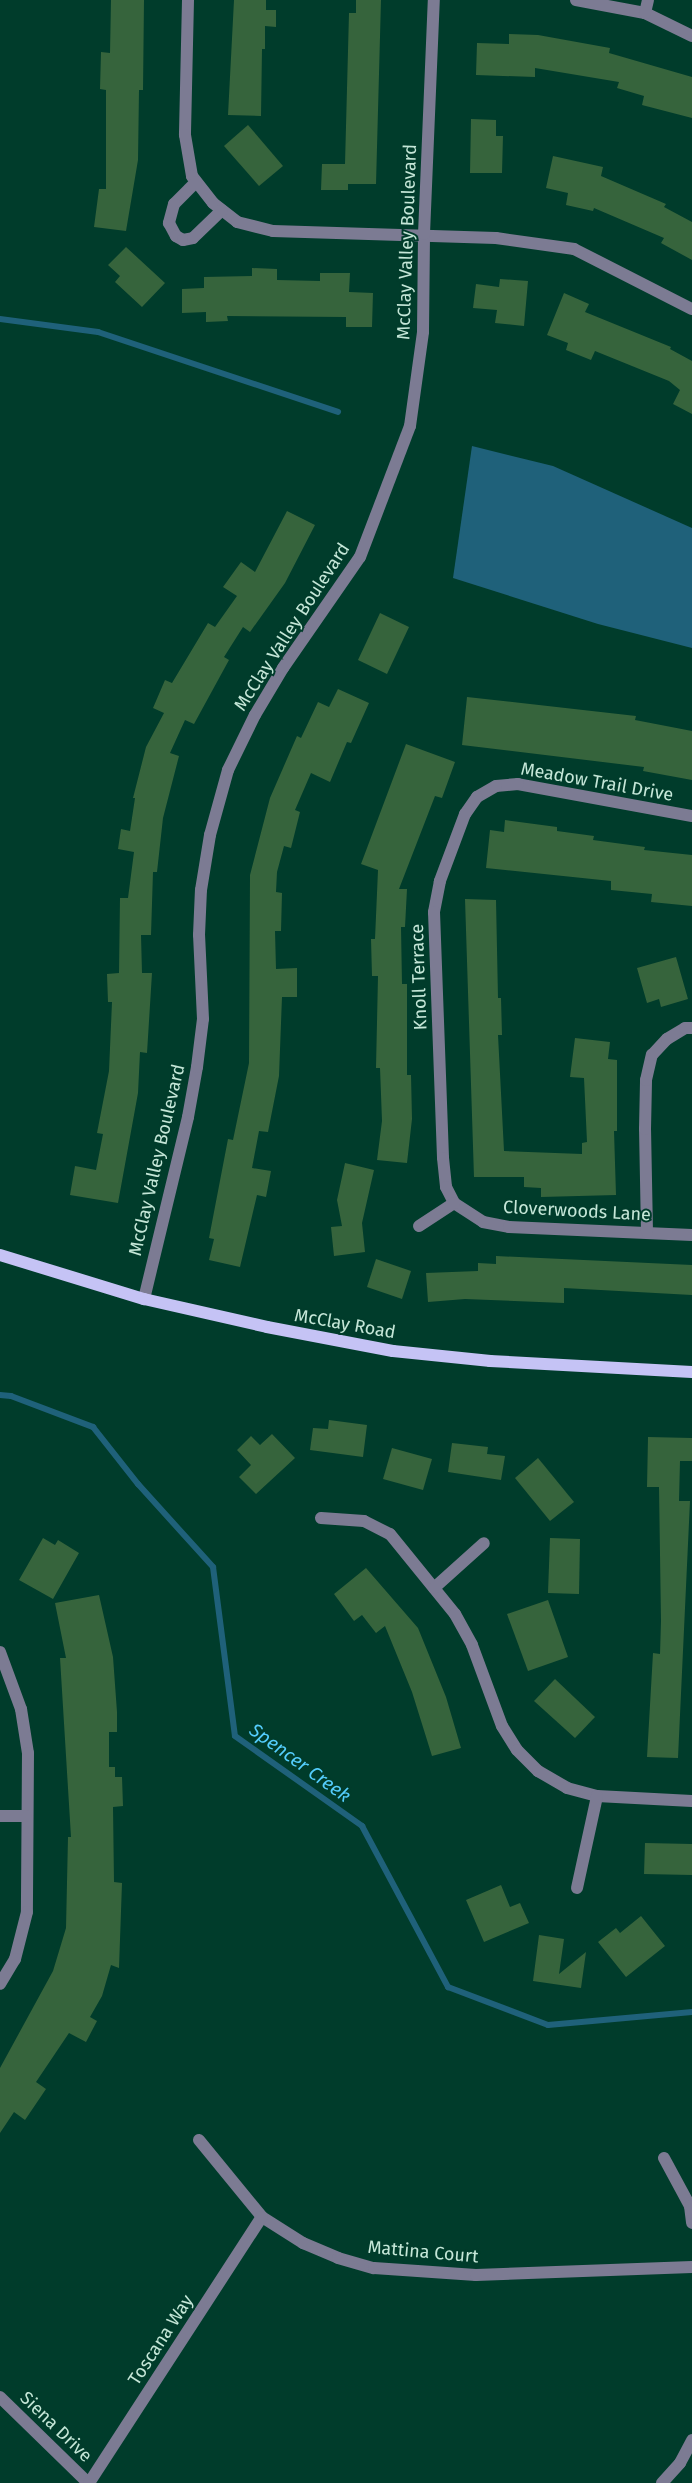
<!DOCTYPE html>
<style>
body{margin:0}
#map{position:relative;width:692px;height:2483px;overflow:hidden;background:#003c2b;font-family:"Fira Sans",sans-serif}
div>[style]{position:absolute}
[style*='--x']{left:calc(var(--x)*1px);top:calc(var(--y)*1px);width:calc(var(--w)*1px);rotate:calc(var(--a)*1deg)}
.water>*{inset:0;background:#1f617a}
.stream>*{height:6px;margin:-3px;padding:0 3px;transform-origin:3px;border-radius:3px;background:#1f617a}
.building>*{inset:0;background:#36643c}
.minor>*{height:12px;margin:-6px;padding:0 6px;transform-origin:6px;border-radius:6px;background:#7c7b93}
.major>*{height:12px;margin:-6px;padding:0 6px;transform-origin:6px;border-radius:6px;background:#c5c3f5}
span{translate:-50% -50%;white-space:nowrap;text-align:center;line-height:1.15;-webkit-text-stroke:4px #003c2b;paint-order:stroke}
.street-label{font-size:18px;color:#c5e7d8}
.water-label{font-size:19px;color:#54cdfc;font-style:italic}
</style>
<div id="map">
<div class="water">
<div style="clip-path:polygon(472px 446px,553px 466px,692px 528px,692px 648px,598px 624px,453px 578px)"></div>
</div>
<div class="stream">
<div style="--x:0;--y:319;--w:99;--a:7.6"></div>
<div style="--x:98;--y:332;--w:253;--a:18.4"></div>
<div style="--x:0;--y:1395;--w:11;--a:5"></div>
<div style="--x:11;--y:1396;--w:88;--a:20.7"></div>
<div style="--x:93;--y:1427;--w:73;--a:51.7"></div>
<div style="--x:138;--y:1484;--w:112;--a:47.9"></div>
<div style="--x:213;--y:1567;--w:170;--a:82.6"></div>
<div style="--x:235;--y:1736;--w:156;--a:35.3"></div>
<div style="--x:362;--y:1826;--w:183;--a:61.9"></div>
<div style="--x:448;--y:1987;--w:107;--a:20.8"></div>
<div style="--x:548;--y:2025;--w:145;--a:-5.2"></div>
</div>
<div class="building">
<div style="clip-path:polygon(111px 0,144px 0,143px 90px,139px 90px,138px 160px,126px 231px,94px 227px,99px 189px,106px 189px,106px 90px,100px 89px,101px 52px,110px 53px)"></div>
<div style="clip-path:polygon(234px 0,266px 0,266px 10px,276px 10px,276px 27px,265px 26px,265px 49px,262px 49px,261px 116px,228px 115px)"></div>
<div style="clip-path:polygon(356px 0,381px 0,376px 184px,348px 184px,348px 190px,321px 190px,322px 164px,345px 164px,349px 13px,356px 13px)"></div>
<div style="clip-path:polygon(509px 34px,538px 35px,610px 48px,609px 53px,692px 77px,692px 118px,642px 105px,644px 96px,617px 88px,619px 82px,535px 68px,535px 77px,476px 75px,477px 43px,509px 44px)"></div>
<div style="clip-path:polygon(471px 119px,496px 120px,496px 136px,503px 136px,502px 173px,470px 173px)"></div>
<div style="clip-path:polygon(248px 125px,283px 166px,259px 186px,224px 146px)"></div>
<div style="clip-path:polygon(553px 156px,603px 167px,601px 176px,666px 204px,664px 207px,692px 222px,692px 260px,661px 243px,664px 238px,594px 208px,593px 211px,566px 205px,568px 193px,546px 188px)"></div>
<div style="clip-path:polygon(126px 247px,165px 283px,142px 307px,115px 282px,120px 276px,108px 265px)"></div>
<div style="clip-path:polygon(252px 268px,277px 269px,277px 280px,320px 281px,320px 273px,350px 273px,349px 292px,373px 293px,372px 327px,346px 327px,346px 317px,227px 316px,228px 321px,206px 322px,206px 312px,182px 313px,182px 289px,204px 288px,204px 277px,252px 276px)"></div>
<div style="clip-path:polygon(500px 279px,528px 281px,524px 326px,495px 323px,497px 310px,473px 308px,476px 284px,499px 287px)"></div>
<div style="clip-path:polygon(564px 293px,589px 304px,585px 312px,671px 347px,670px 349px,692px 361px,692px 414px,673px 404px,680px 390px,669px 381px,595px 351px,591px 360px,566px 350px,568px 343px,547px 335px)"></div>
<div style="clip-path:polygon(287px 511px,315px 525px,285px 583px,250px 632px,243px 627px,224px 657px,229px 660px,194px 724px,185px 720px,170px 753px,179px 756px,163px 818px,157px 872px,153px 872px,151px 935px,141px 935px,142px 973px,152px 973px,147px 1053px,140px 1052px,138px 1093px,118px 1203px,70px 1195px,75px 1166px,96px 1170px,103px 1134px,97px 1133px,109px 1071px,112px 1002px,108px 1002px,107px 974px,119px 973px,120px 898px,128px 898px,134px 852px,118px 849px,121px 829px,130px 831px,135px 798px,133px 798px,146px 747px,164px 713px,153px 708px,165px 680px,172px 683px,208px 623px,215px 627px,237px 596px,223px 587px,241px 562px,255px 572px)"></div>
<div style="clip-path:polygon(380px 613px,409px 627px,387px 674px,358px 660px)"></div>
<div style="clip-path:polygon(338px 689px,369px 703px,351px 743px,347px 742px,330px 782px,311px 773px,295px 810px,300px 812px,291px 848px,284px 846px,277px 872px,276px 892px,282px 893px,281px 931px,275px 931px,276px 969px,297px 968px,297px 997px,282px 997px,279px 1076px,268px 1132px,259px 1131px,252px 1168px,271px 1171px,266px 1197px,257px 1195px,240px 1267px,209px 1260px,214px 1239px,209px 1238px,228px 1139px,233px 1140px,249px 1063px,250px 875px,270px 798px,297px 736px,301px 738px,318px 702px,329px 707px)"></div>
<div style="clip-path:polygon(467px 697px,636px 716px,635px 720px,692px 731px,692px 780px,643px 771px,644px 767px,462px 745px)"></div>
<div style="clip-path:polygon(406px 744px,455px 762px,442px 798px,435px 796px,399px 889px,407px 889px,405px 927px,401px 927px,402px 984px,407px 984px,407px 1075px,411px 1075px,412px 1119px,407px 1163px,377px 1160px,382px 1121px,380px 1068px,376px 1068px,378px 976px,372px 976px,371px 939px,375px 939px,378px 870px,361px 864px)"></div>
<div style="clip-path:polygon(505px 820px,557px 827px,557px 831px,594px 836px,593px 840px,645px 847px,644px 850px,692px 855px,692px 906px,651px 902px,652px 894px,611px 890px,611px 881px,486px 868px,490px 830px,504px 832px)"></div>
<div style="clip-path:polygon(465px 899px,496px 900px,498px 998px,501px 998px,502px 1035px,498px 1035px,504px 1151px,582px 1154px,582px 1143px,587px 1142px,584px 1078px,570px 1077px,575px 1038px,610px 1042px,608px 1059px,617px 1060px,617px 1131px,614px 1131px,616px 1195px,541px 1197px,541px 1188px,524px 1187px,524px 1177px,474px 1177px)"></div>
<div style="clip-path:polygon(676px 957px,688px 999px,661px 1007px,659px 999px,647px 1003px,637px 968px)"></div>
<div style="clip-path:polygon(345px 1163px,374px 1170px,362px 1223px,365px 1252px,334px 1256px,331px 1227px,342px 1226px,337px 1200px)"></div>
<div style="clip-path:polygon(496px 1256px,692px 1265px,692px 1295px,564px 1288px,564px 1303px,465px 1299px,428px 1302px,426px 1273px,478px 1271px,478px 1263px,496px 1264px)"></div>
<div style="clip-path:polygon(376px 1259px,411px 1271px,402px 1299px,367px 1287px)"></div>
<div style="clip-path:polygon(329px 1420px,367px 1425px,363px 1457px,310px 1450px,313px 1428px,328px 1429px)"></div>
<div style="clip-path:polygon(272px 1434px,295px 1458px,256px 1494px,239px 1477px,251px 1465px,237px 1450px,251px 1436px,260px 1445px)"></div>
<div style="clip-path:polygon(648px 1437px,692px 1438px,692px 1461px,680px 1461px,679px 1501px,690px 1501px,678px 1758px,647px 1757px,653px 1653px,660px 1654px,661px 1621px,659px 1487px,647px 1487px)"></div>
<div style="clip-path:polygon(452px 1443px,488px 1447px,487px 1454px,505px 1456px,501px 1480px,448px 1472px)"></div>
<div style="clip-path:polygon(392px 1448px,432px 1459px,423px 1490px,383px 1479px)"></div>
<div style="clip-path:polygon(538px 1458px,574px 1502px,550px 1521px,515px 1478px)"></div>
<div style="clip-path:polygon(43px 1538px,55px 1545px,58px 1540px,79px 1553px,53px 1599px,19px 1580px)"></div>
<div style="clip-path:polygon(550px 1538px,580px 1539px,579px 1594px,548px 1593px)"></div>
<div style="clip-path:polygon(366px 1568px,418px 1628px,446px 1697px,461px 1748px,432px 1756px,412px 1692px,385px 1626px,376px 1633px,362px 1615px,354px 1621px,334px 1594px)"></div>
<div style="clip-path:polygon(99px 1595px,113px 1657px,117px 1712px,117px 1732px,109px 1732px,109px 1767px,115px 1767px,115px 1777px,122px 1777px,123px 1806px,113px 1807px,114px 1882px,122px 1883px,119px 1968px,111px 1965px,102px 1996px,90px 2017px,97px 2021px,86px 2042px,69px 2033px,36px 2082px,46px 2089px,25px 2120px,14px 2112px,0 2133px,0 2068px,53px 1971px,66px 1928px,68px 1837px,71px 1837px,60px 1658px,66px 1658px,55px 1603px)"></div>
<div style="clip-path:polygon(548px 1600px,568px 1657px,528px 1671px,507px 1614px)"></div>
<div style="clip-path:polygon(555px 1679px,595px 1717px,575px 1738px,534px 1701px)"></div>
<div style="clip-path:polygon(645px 1843px,692px 1844px,692px 1875px,644px 1874px)"></div>
<div style="clip-path:polygon(501px 1885px,510px 1907px,520px 1903px,529px 1923px,484px 1942px,466px 1900px)"></div>
<div style="clip-path:polygon(641px 1916px,665px 1946px,626px 1977px,598px 1942px,616px 1928px,620px 1933px)"></div>
<div style="clip-path:polygon(539px 1935px,564px 1939px,559px 1974px,586px 1952px,581px 1988px,533px 1981px)"></div>
</div>
<div class="minor">
<div style="--x:188;--y:0;--w:135;--a:91.3"></div>
<div style="--x:185;--y:135;--w:42;--a:80.3"></div>
<div style="--x:192;--y:176;--w:34;--a:52"></div>
<div style="--x:213;--y:203;--w:31;--a:38"></div>
<div style="--x:237;--y:222;--w:37;--a:14"></div>
<div style="--x:273;--y:231;--w:223;--a:1.8"></div>
<div style="--x:496;--y:238;--w:79;--a:8"></div>
<div style="--x:574;--y:249;--w:132;--a:27"></div>
<div style="--x:576;--y:0;--w:70;--a:10.7"></div>
<div style="--x:645;--y:13;--w:52;--a:26.1"></div>
<div style="--x:645;--y:13;--w:13;--a:-77"></div>
<div style="--x:196;--y:182;--w:31;--a:135"></div>
<div style="--x:174;--y:204;--w:20;--a:105"></div>
<div style="--x:169;--y:223;--w:15;--a:62"></div>
<div style="--x:176;--y:236;--w:8;--a:30"></div>
<div style="--x:183;--y:240;--w:10;--a:-11"></div>
<div style="--x:193;--y:238;--w:40;--a:-44"></div>
<div style="--x:692;--y:816;--w:177;--a:-169.6"></div>
<div style="--x:518;--y:784;--w:22;--a:175"></div>
<div style="--x:496;--y:786;--w:22;--a:150"></div>
<div style="--x:477;--y:797;--w:21;--a:125"></div>
<div style="--x:465;--y:814;--w:72;--a:110.5"></div>
<div style="--x:440;--y:881;--w:32;--a:101"></div>
<div style="--x:434;--y:912;--w:246;--a:87.9"></div>
<div style="--x:443;--y:1158;--w:29;--a:84"></div>
<div style="--x:446;--y:1187;--w:18;--a:63"></div>
<div style="--x:454;--y:1203;--w:35;--a:33"></div>
<div style="--x:483;--y:1222;--w:26;--a:11"></div>
<div style="--x:509;--y:1227;--w:183;--a:2.5"></div>
<div style="--x:419;--y:1226;--w:42;--a:-33.3"></div>
<div style="--x:647;--y:1232;--w:103;--a:-91.1"></div>
<div style="--x:645;--y:1129;--w:49;--a:-88.8"></div>
<div style="--x:646;--y:1080;--w:26;--a:-77"></div>
<div style="--x:652;--y:1055;--w:22;--a:-47"></div>
<div style="--x:667;--y:1039;--w:21;--a:-31"></div>
<div style="--x:685;--y:1028;--w:7;--a:0"></div>
<div style="--x:144;--y:1299;--w:187;--a:-76.4"></div>
<div style="--x:188;--y:1117;--w:51;--a:-79.8"></div>
<div style="--x:197;--y:1067;--w:48;--a:-82.9"></div>
<div style="--x:203;--y:1019;--w:84;--a:-92.7"></div>
<div style="--x:199;--y:935;--w:45;--a:-87.5"></div>
<div style="--x:201;--y:890;--w:56;--a:-80.7"></div>
<div style="--x:210;--y:835;--w:67;--a:-74.5"></div>
<div style="--x:228;--y:770;--w:61;--a:-63.9"></div>
<div style="--x:255;--y:715;--w:55;--a:-59.2"></div>
<div style="--x:283;--y:668;--w:135;--a:-55.3"></div>
<div style="--x:360;--y:557;--w:140;--a:-69.1"></div>
<div style="--x:410;--y:426;--w:95;--a:-82.1"></div>
<div style="--x:423;--y:332;--w:98;--a:-89.4"></div>
<div style="--x:424;--y:234;--w:234;--a:-87.6"></div>
<div style="--x:321;--y:1518;--w:43;--a:4"></div>
<div style="--x:364;--y:1521;--w:29;--a:27"></div>
<div style="--x:390;--y:1534;--w:103;--a:50.9"></div>
<div style="--x:455;--y:1614;--w:35;--a:61"></div>
<div style="--x:472;--y:1645;--w:86;--a:69.7"></div>
<div style="--x:502;--y:1726;--w:28;--a:58"></div>
<div style="--x:517;--y:1750;--w:30;--a:45"></div>
<div style="--x:538;--y:1771;--w:34;--a:30"></div>
<div style="--x:567;--y:1788;--w:31;--a:15"></div>
<div style="--x:597;--y:1796;--w:95;--a:3"></div>
<div style="--x:434;--y:1588;--w:67;--a:-42"></div>
<div style="--x:0;--y:1652;--w:61;--a:69.8"></div>
<div style="--x:21;--y:1709;--w:45;--a:81"></div>
<div style="--x:28;--y:1753;--w:159;--a:90.4"></div>
<div style="--x:27;--y:1912;--w:49;--a:104.3"></div>
<div style="--x:15;--y:1959;--w:29;--a:121"></div>
<div style="--x:0;--y:1816;--w:26;--a:0"></div>
<div style="--x:577;--y:1888;--w:94;--a:-77.7"></div>
<div style="--x:199;--y:2140;--w:99;--a:50.7"></div>
<div style="--x:262;--y:2217;--w:49;--a:32.4"></div>
<div style="--x:303;--y:2243;--w:38;--a:23"></div>
<div style="--x:338;--y:2258;--w:37;--a:16"></div>
<div style="--x:374;--y:2268;--w:102;--a:3.9"></div>
<div style="--x:476;--y:2275;--w:216;--a:-2.1"></div>
<div style="--x:664;--y:2158;--w:55;--a:61.6"></div>
<div style="--x:690;--y:2206;--w:17;--a:83"></div>
<div style="--x:0;--y:2397;--w:123;--a:44.3"></div>
<div style="--x:89;--y:2483;--w:317;--a:-57"></div>
<div style="--x:662;--y:2483;--w:27;--a:-48"></div>
<div style="--x:680;--y:2463;--w:26;--a:-62"></div>
</div>
<div class="major">
<div style="--x:0;--y:1255;--w:151;--a:17"></div>
<div style="--x:144;--y:1299;--w:126;--a:12.8"></div>
<div style="--x:267;--y:1327;--w:128;--a:10.8"></div>
<div style="--x:393;--y:1351;--w:98;--a:5.9"></div>
<div style="--x:490;--y:1361;--w:202;--a:3.1"></div>
</div>
<div class="street-label">
<span style="left:407px;top:242px;rotate:-88deg">McClay Valley Boulevard</span>
<span style="left:292px;top:627px;rotate:-57deg">McClay Valley Boulevard</span>
<span style="left:597px;top:782px;rotate:10deg">Meadow Trail Drive</span>
<span style="left:419px;top:977px;rotate:-92deg">Knoll Terrace</span>
<span style="left:157px;top:1160px;rotate:-77deg">McClay Valley Boulevard</span>
<span style="left:577px;top:1211px;rotate:3deg">Cloverwoods Lane</span>
<span style="left:345px;top:1324px;rotate:10deg">McClay Road</span>
<span style="left:423px;top:2252px;rotate:5deg">Mattina Court</span>
<span style="left:161px;top:2340px;rotate:-57deg">Toscana Way</span>
<span style="left:56px;top:2427px;rotate:44deg">Siena Drive</span>
</div>
<div class="water-label">
<span style="left:300px;top:1763px;rotate:36deg">Spencer Creek</span>
</div>
</div>
